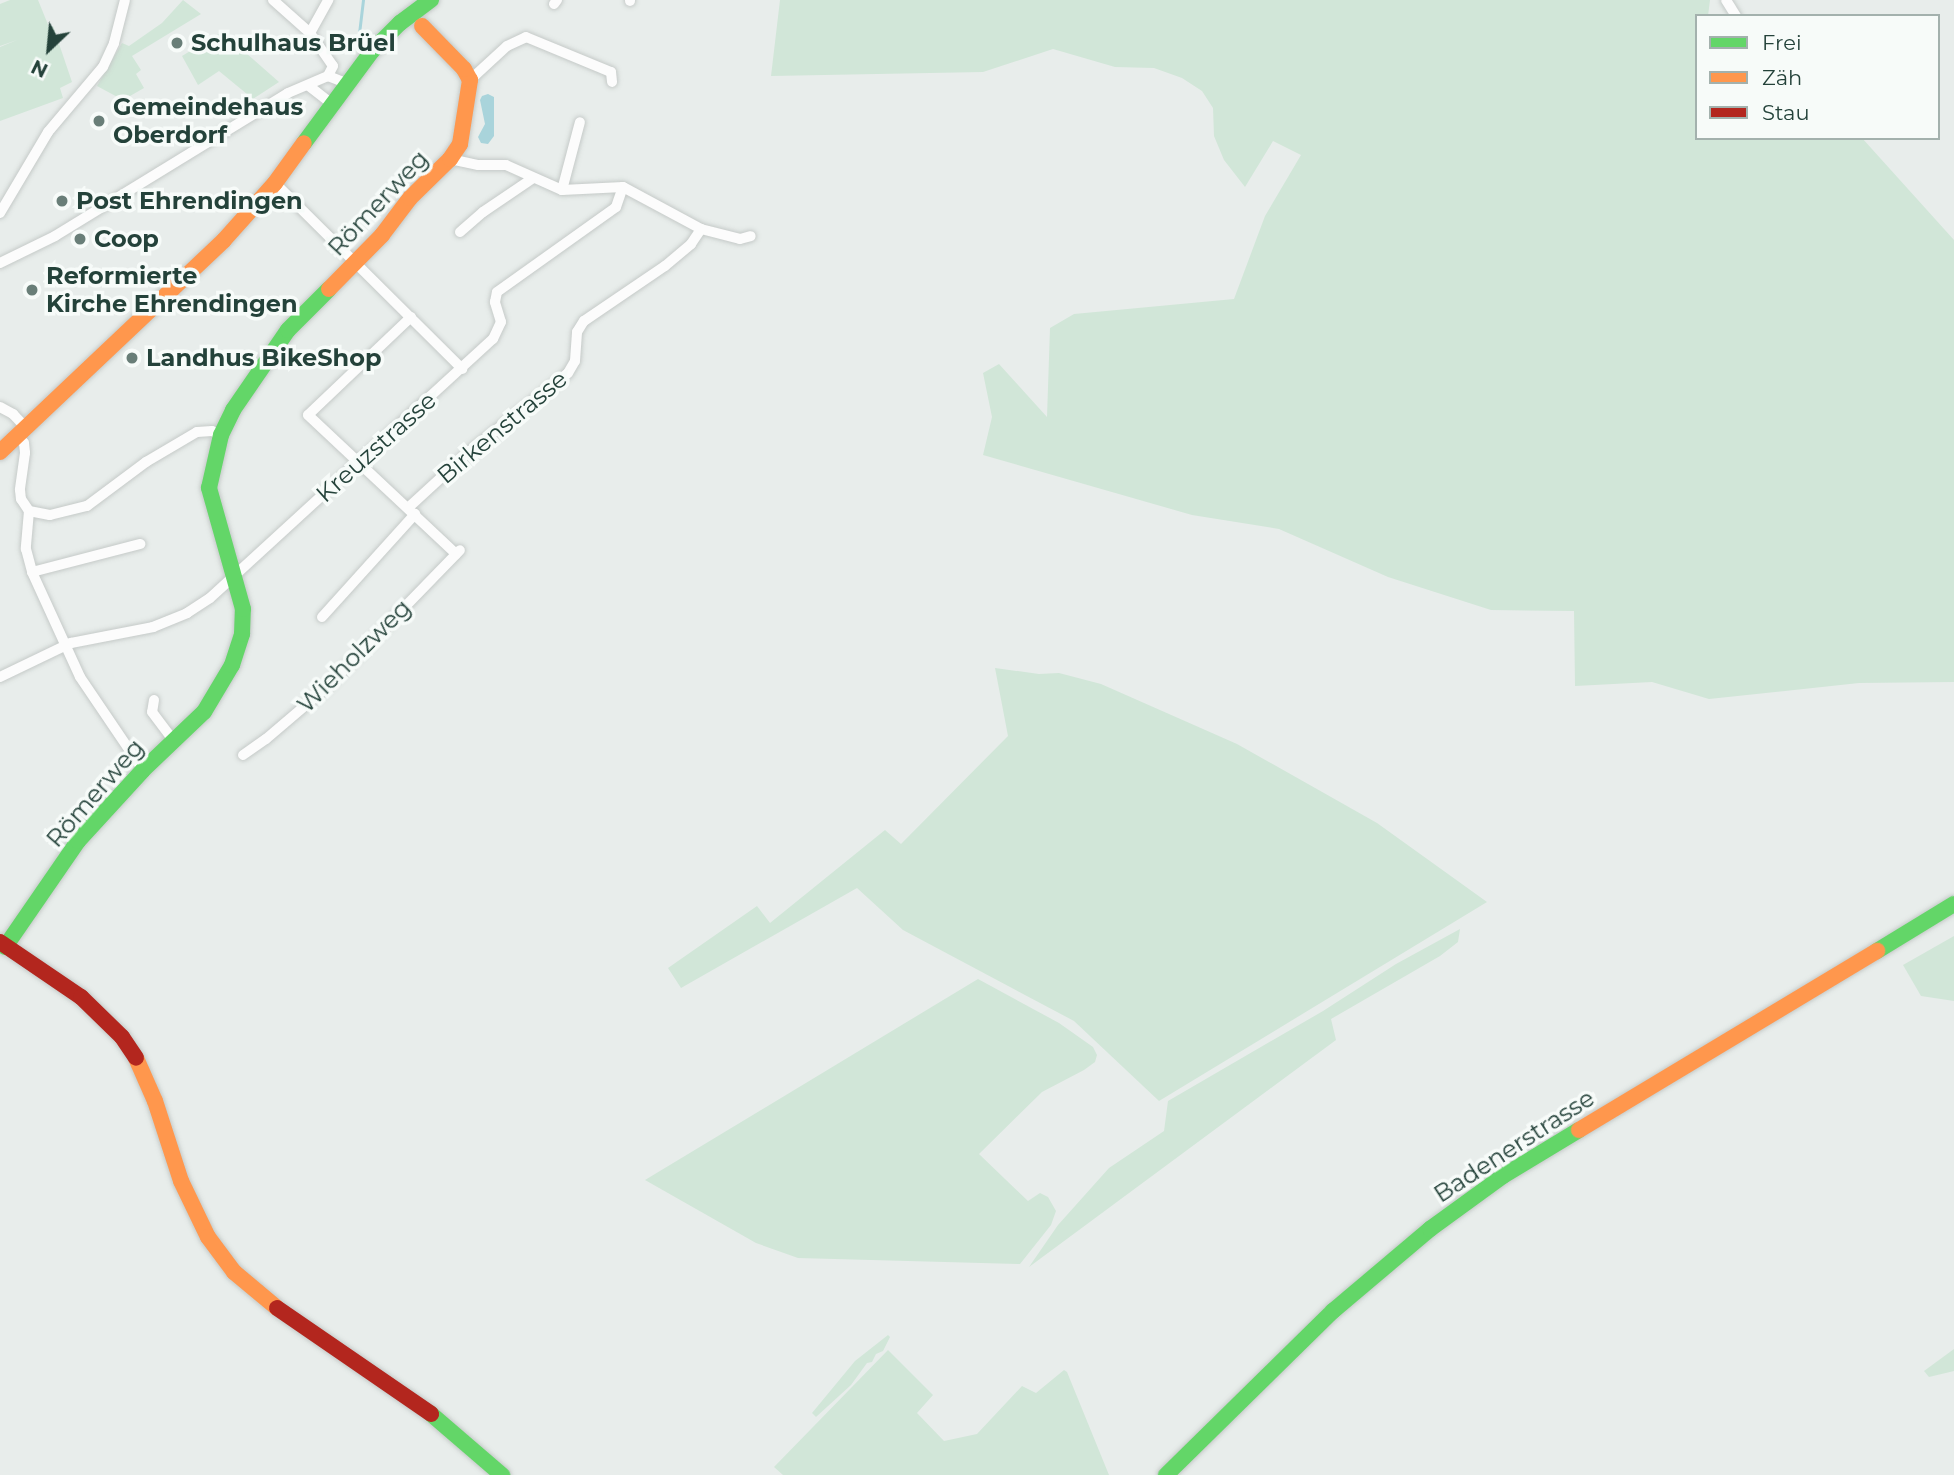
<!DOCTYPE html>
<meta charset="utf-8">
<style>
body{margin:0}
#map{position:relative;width:1954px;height:1475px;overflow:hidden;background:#e8edeb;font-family:Montserrat,sans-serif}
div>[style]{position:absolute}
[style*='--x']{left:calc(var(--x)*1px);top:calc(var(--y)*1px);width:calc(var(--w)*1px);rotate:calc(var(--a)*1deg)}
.green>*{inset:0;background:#d1e6d8}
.water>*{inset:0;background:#a9d4db}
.stream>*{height:2.5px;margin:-1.25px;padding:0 1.25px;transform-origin:1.25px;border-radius:1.25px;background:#a9d4db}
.roads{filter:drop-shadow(0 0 2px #c5cac8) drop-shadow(0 0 2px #c5cac8)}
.street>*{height:10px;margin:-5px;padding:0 5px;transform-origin:5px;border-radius:5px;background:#fcfcfc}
.fast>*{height:16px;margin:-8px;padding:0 8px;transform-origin:8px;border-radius:8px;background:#63d668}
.slow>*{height:16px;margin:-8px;padding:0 8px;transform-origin:8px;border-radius:8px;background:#ff974d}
.jam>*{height:16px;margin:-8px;padding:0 8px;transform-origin:8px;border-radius:8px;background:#b3261e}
.dots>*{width:19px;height:19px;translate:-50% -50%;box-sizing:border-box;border:4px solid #f7fbf9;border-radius:50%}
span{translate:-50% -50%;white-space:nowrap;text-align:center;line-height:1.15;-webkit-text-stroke:7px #f7fbf9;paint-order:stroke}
.poi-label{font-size:24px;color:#24423a;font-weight:700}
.left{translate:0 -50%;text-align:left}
.street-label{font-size:24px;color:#24423a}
.legend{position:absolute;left:1695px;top:14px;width:245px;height:126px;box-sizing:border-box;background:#f7fbf9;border:2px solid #a3b1ad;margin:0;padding:9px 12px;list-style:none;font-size:21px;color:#24423a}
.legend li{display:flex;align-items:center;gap:14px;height:35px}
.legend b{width:35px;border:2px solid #a3b1ad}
.north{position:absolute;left:14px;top:14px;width:70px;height:70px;-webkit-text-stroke:5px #f7fbf9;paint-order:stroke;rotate:206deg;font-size:19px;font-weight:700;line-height:28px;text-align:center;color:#24423a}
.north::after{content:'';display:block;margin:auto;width:24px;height:32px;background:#24423a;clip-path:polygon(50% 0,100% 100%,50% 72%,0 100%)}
</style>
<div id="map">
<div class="green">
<div style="clip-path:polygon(10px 0,38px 0,49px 27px,53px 26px,72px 82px,60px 88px,63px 98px,0 121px,0 47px,17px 40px,0 46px,0 4px)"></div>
<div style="clip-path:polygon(183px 0,201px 14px,132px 56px,141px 70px,136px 74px,144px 88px,123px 100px,97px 86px,122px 43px,129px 46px,162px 23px)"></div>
<div style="clip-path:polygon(780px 0,1710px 0,1708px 16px,1697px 16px,1697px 138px,1862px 138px,1954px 240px,1954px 682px,1859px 683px,1709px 699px,1652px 682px,1575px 686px,1574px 611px,1491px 610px,1388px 577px,1279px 529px,1192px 515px,983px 455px,992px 417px,983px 373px,999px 364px,1047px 417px,1050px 328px,1074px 314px,1234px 299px,1265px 216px,1301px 155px,1273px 141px,1245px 187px,1224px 160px,1214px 136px,1213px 108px,1202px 91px,1182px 78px,1154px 68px,1115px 67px,1053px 49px,983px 72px,771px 76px)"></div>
<div style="clip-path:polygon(222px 32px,279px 82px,253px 99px,219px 71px,198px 85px,182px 56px)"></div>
<div style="clip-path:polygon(995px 668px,1039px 674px,1059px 673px,1101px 684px,1237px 744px,1377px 823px,1487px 902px,1159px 1101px,1074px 1021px,903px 930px,857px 888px,681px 988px,668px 968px,757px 906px,770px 923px,885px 830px,901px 844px,1008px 736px)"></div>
<div style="clip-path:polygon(1460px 929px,1458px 942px,1440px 956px,1331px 1019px,1336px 1040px,1029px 1267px,1058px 1225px,1109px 1168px,1164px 1131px,1168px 1101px,1323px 1011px,1396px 964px)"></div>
<div style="clip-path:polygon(1954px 936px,1954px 1001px,1921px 996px,1903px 965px)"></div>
<div style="clip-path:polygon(978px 979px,1059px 1023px,1093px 1047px,1097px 1055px,1095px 1062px,1084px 1070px,1042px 1092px,979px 1154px,1028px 1201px,1040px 1193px,1048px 1197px,1056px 1211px,1051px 1225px,1020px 1264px,798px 1258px,756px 1243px,645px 1180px)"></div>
<div style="clip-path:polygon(888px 1335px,890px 1337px,883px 1351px,876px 1354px,872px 1362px,867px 1363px,851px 1385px,816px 1417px,812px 1413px,855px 1361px)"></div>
<div style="clip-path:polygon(1954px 1349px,1954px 1371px,1929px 1377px,1924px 1371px)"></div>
<div style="clip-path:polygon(888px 1350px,933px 1395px,917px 1413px,944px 1441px,977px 1434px,1022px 1386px,1036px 1393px,1064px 1370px,1067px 1372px,1109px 1475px,783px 1475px,774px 1467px)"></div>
</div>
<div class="water">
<div style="clip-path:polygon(488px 94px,494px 97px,494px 136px,488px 144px,481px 143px,478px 137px,485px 124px,480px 100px,482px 96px)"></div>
</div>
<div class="stream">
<div style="--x:358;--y:42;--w:42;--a:-83.2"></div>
</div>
<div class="roads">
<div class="street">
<div style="--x:273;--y:0;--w:50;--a:41.7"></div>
<div style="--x:310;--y:33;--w:40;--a:55.1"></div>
<div style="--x:333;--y:66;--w:11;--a:117"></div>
<div style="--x:1726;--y:0;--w:19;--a:58"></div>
<div style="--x:630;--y:1;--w:1;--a:-90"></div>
<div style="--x:554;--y:4;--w:5;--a:-53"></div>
<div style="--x:310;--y:33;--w:38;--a:-61"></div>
<div style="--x:470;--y:80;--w:50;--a:-42.6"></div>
<div style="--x:507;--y:46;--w:21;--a:-25"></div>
<div style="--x:526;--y:37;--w:92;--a:22.4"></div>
<div style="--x:611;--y:72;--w:10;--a:84"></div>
<div style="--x:309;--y:86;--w:29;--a:38"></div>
<div style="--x:450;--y:159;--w:29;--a:12"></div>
<div style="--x:478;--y:165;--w:28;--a:0"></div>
<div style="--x:506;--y:165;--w:61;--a:24.1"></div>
<div style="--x:562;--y:190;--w:61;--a:-2.8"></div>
<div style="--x:623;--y:187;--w:89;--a:28.3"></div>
<div style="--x:701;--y:229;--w:40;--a:14.4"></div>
<div style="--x:740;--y:239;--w:11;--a:-15"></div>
<div style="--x:275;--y:183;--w:264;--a:44.8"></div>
<div style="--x:562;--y:190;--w:70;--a:-75.2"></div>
<div style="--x:0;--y:213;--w:94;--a:-59.3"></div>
<div style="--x:48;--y:132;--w:85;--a:-49.8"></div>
<div style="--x:103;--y:67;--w:26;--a:-65"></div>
<div style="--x:114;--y:43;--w:44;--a:-75.7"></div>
<div style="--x:460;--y:232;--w:30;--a:-41"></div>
<div style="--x:483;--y:212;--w:60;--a:-34.2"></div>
<div style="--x:0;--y:263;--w:61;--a:-26.1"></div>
<div style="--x:55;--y:236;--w:273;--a:-31.5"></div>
<div style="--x:288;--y:93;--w:43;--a:-23"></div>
<div style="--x:328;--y:76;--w:19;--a:21"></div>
<div style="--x:411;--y:317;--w:142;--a:136.4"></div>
<div style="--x:308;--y:415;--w:203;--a:43.2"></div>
<div style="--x:0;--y:407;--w:15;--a:28"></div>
<div style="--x:13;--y:414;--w:21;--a:47"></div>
<div style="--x:18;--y:437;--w:8;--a:45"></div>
<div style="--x:24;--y:443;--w:10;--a:84"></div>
<div style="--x:25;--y:453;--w:37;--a:98"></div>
<div style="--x:20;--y:490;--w:9;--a:84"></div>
<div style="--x:21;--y:499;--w:14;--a:56"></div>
<div style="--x:29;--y:511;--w:38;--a:95"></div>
<div style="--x:26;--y:549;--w:24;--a:75"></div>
<div style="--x:32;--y:572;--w:115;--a:65.4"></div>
<div style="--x:80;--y:677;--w:112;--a:55.9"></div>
<div style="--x:409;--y:507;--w:83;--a:-42.6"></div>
<div style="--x:470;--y:451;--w:125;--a:-38.5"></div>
<div style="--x:568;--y:373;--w:14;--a:-60"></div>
<div style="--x:575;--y:361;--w:29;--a:-86"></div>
<div style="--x:577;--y:332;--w:13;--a:-58"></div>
<div style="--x:584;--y:321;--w:98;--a:-34.2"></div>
<div style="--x:665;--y:266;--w:34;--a:-40"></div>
<div style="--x:691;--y:244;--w:18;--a:-56"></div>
<div style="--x:29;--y:511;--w:21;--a:11"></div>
<div style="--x:50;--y:515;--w:38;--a:-14"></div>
<div style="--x:87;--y:506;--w:74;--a:-36.7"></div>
<div style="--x:146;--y:462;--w:59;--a:-30.5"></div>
<div style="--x:197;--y:432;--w:15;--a:-4"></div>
<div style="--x:212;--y:431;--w:10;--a:24"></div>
<div style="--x:32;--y:572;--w:112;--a:-14.5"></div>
<div style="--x:322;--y:617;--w:139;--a:-47.9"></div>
<div style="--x:0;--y:677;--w:79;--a:-25.6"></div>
<div style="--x:71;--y:643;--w:84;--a:-11"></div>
<div style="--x:153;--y:627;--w:37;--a:-22"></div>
<div style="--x:187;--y:613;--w:27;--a:-33"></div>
<div style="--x:210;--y:598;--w:384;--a:-42.5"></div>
<div style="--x:493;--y:339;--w:19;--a:-65"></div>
<div style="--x:501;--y:322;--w:21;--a:-107"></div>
<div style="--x:495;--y:302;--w:10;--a:-79"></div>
<div style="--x:497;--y:292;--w:146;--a:-35.5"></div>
<div style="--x:616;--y:207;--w:21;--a:-71"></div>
<div style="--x:154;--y:700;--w:12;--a:99"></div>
<div style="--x:152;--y:712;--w:36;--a:53"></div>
<div style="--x:243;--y:755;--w:28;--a:-35"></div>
<div style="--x:266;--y:739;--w:79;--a:-40.4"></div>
<div style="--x:326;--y:688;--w:192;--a:-45.8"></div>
</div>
<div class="fast">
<div style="--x:304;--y:143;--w:114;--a:-53.5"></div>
<div style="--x:372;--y:51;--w:40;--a:-45"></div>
<div style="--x:400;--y:23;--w:39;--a:-37"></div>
<div style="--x:5;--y:947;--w:129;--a:-55.4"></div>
<div style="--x:78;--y:841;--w:96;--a:-47.5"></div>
<div style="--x:143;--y:770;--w:84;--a:-43.6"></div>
<div style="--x:204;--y:712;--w:55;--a:-59.2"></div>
<div style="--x:232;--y:665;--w:33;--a:-72"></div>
<div style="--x:242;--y:634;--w:25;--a:-88"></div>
<div style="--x:243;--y:609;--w:126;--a:-105.7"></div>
<div style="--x:209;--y:488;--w:54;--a:-77.2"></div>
<div style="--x:221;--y:435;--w:28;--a:-64"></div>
<div style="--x:233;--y:410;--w:97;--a:-55.5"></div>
<div style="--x:288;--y:330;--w:58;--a:-45"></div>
<div style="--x:1877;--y:951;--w:90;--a:-31.4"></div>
<div style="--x:431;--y:1414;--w:94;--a:40.7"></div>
<div style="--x:1166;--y:1475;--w:234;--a:-44.5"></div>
<div style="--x:1333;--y:1311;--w:127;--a:-40.2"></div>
<div style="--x:1430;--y:1229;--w:90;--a:-36"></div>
<div style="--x:1503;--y:1176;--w:89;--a:-31.2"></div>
</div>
<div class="slow">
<div style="--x:329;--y:289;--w:76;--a:-45.5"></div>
<div style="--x:382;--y:235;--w:46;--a:-52.9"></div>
<div style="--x:410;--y:198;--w:56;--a:-44.3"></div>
<div style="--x:450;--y:159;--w:18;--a:-56"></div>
<div style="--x:460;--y:144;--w:65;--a:-81.1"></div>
<div style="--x:470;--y:80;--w:13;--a:-119"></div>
<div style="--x:464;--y:69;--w:60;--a:-134.3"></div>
<div style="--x:0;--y:452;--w:308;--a:-43.4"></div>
<div style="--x:224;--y:240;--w:76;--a:-48.2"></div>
<div style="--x:275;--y:183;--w:49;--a:-54.1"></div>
<div style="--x:136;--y:1058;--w:47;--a:66.2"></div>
<div style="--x:155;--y:1101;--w:84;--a:72"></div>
<div style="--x:181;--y:1181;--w:62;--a:64.3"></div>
<div style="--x:208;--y:1237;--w:44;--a:53.4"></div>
<div style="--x:234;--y:1272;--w:56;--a:39.9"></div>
<div style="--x:1579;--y:1130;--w:348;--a:-31"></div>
</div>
<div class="jam">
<div style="--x:0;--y:942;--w:98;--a:34.2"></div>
<div style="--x:81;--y:997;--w:57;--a:44.3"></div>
<div style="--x:122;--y:1037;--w:25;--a:56"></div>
<div style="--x:277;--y:1308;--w:187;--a:34.5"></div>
</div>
</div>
<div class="dots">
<div style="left:177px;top:43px;background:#697e78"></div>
<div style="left:99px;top:121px;background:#697e78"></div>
<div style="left:62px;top:201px;background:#697e78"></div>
<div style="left:80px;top:239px;background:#697e78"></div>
<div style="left:32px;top:290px;background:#697e78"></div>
<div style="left:132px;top:358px;background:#697e78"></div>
</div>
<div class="poi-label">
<span class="left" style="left:191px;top:43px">Schulhaus Brüel</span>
<span class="left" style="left:113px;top:121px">Gemeindehaus<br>Oberdorf</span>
<span class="left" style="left:76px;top:201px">Post Ehrendingen</span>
<span class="left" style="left:94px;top:239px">Coop</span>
<span class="left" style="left:46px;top:290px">Reformierte<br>Kirche Ehrendingen</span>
<span class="left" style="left:146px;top:358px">Landhus BikeShop</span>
</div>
<div class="street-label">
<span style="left:378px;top:203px;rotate:-47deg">Römerweg</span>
<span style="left:502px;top:427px;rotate:-40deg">Birkenstrasse</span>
<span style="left:376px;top:447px;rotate:-42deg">Kreuzstrasse</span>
<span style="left:354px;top:656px;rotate:-45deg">Wieholzweg</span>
<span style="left:95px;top:793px;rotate:-49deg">Römerweg</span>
<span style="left:1514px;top:1146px;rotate:-33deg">Badenerstrasse</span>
</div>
<ul class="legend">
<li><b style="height:9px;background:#63d668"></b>Frei</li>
<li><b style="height:9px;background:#ff974d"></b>Zäh</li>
<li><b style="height:9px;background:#b3261e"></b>Stau</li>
</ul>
<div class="north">N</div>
</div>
